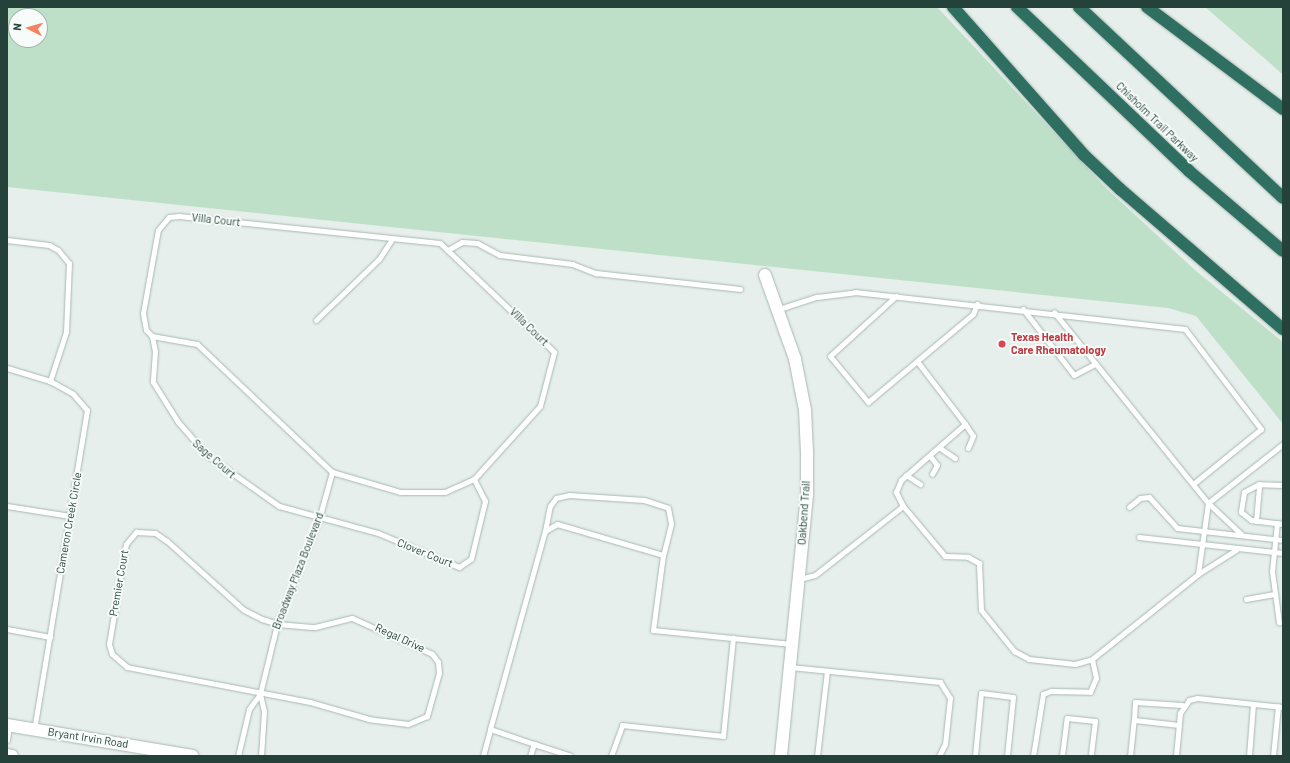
<!DOCTYPE html>
<style>
body{margin:0}
#map{position:relative;width:1290px;height:763px;overflow:hidden;background:#e6efeb;font-family:Barlow,sans-serif}
div>[style]{position:absolute}
[style*='--x']{left:calc(var(--x)*1px);top:calc(var(--y)*1px);width:calc(var(--w)*1px);rotate:calc(var(--a)*1deg)}
.green>*{inset:0;background:#bfe0c8}
.roads{filter:drop-shadow(0 0 1px #a8b8b2) drop-shadow(0 0 1px #a8b8b2)}
.lane>*{height:5px;margin:-2.5px;padding:0 2.5px;transform-origin:2.5px;border-radius:2.5px;background:#fff}
.secondary>*{height:12px;margin:-6px;padding:0 6px;transform-origin:6px;border-radius:6px;background:#fff}
.highway>*{height:12px;margin:-6px;padding:0 6px;transform-origin:6px;border-radius:6px;background:#2f6f62}
.dots>*{width:11px;height:11px;translate:-50% -50%;box-sizing:border-box;border:2px solid #f7fbf9;border-radius:50%}
span{translate:-50% -50%;white-space:nowrap;text-align:center;line-height:1.15;-webkit-text-stroke:4px #f7fbf9;paint-order:stroke}
.street-label{font-size:11px;color:#24423a}
.health-label{font-size:11px;color:#be3a42;font-weight:700}
.left{translate:0 -50%;text-align:left}
.frame{position:absolute;inset:0;border:8px solid #24423a;pointer-events:none}
.north{position:absolute;left:8px;top:8px;width:40px;height:40px;box-sizing:border-box;background:#f7fbf9;border:1px solid #a3b1ad;border-radius:50%;rotate:276deg;font-size:11px;font-weight:700;line-height:16px;text-align:center;color:#24423a}
.north::after{content:'';display:block;margin:auto;width:14px;height:18px;background:#f4845f;clip-path:polygon(50% 0,100% 100%,50% 72%,0 100%)}
</style>
<div id="map">
<div class="green">
<div style="clip-path:polygon(evenodd,7px 7px,937px 7px,1107px 189px,1196px 271px,1283px 342px,1283px 424px,1196px 316px,1168px 308px,7px 187px,7px 7px,16px 16px,40px 16px,40px 40px,16px 40px,16px 16px)"></div>
<div style="clip-path:polygon(1205px 7px,1283px 7px,1283px 75px,1271px 64px)"></div>
</div>
<div class="roads">
<div class="lane">
<div style="--x:179;--y:216;--w:262;--a:5.9"></div>
<div style="--x:440;--y:243;--w:158;--a:43.7"></div>
<div style="--x:554;--y:352;--w:56;--a:104.5"></div>
<div style="--x:540;--y:406;--w:98;--a:132.1"></div>
<div style="--x:474;--y:479;--w:32;--a:156"></div>
<div style="--x:445;--y:492;--w:45;--a:180"></div>
<div style="--x:400;--y:492;--w:71;--a:-163.6"></div>
<div style="--x:332;--y:472;--w:186;--a:-136.5"></div>
<div style="--x:197;--y:344;--w:46;--a:-169.9"></div>
<div style="--x:152;--y:336;--w:8;--a:-135"></div>
<div style="--x:146;--y:330;--w:17;--a:-100"></div>
<div style="--x:143;--y:313;--w:84;--a:-79.8"></div>
<div style="--x:158;--y:230;--w:17;--a:-50"></div>
<div style="--x:169;--y:217;--w:10;--a:-6"></div>
<div style="--x:7;--y:240;--w:42;--a:6.8"></div>
<div style="--x:49;--y:245;--w:10;--a:29"></div>
<div style="--x:58;--y:250;--w:17;--a:50"></div>
<div style="--x:69;--y:263;--w:69;--a:92.5"></div>
<div style="--x:66;--y:332;--w:52;--a:108.1"></div>
<div style="--x:448;--y:250;--w:16;--a:-30"></div>
<div style="--x:462;--y:242;--w:15;--a:4"></div>
<div style="--x:477;--y:243;--w:26;--a:28"></div>
<div style="--x:500;--y:255;--w:73;--a:7.1"></div>
<div style="--x:572;--y:264;--w:26;--a:21"></div>
<div style="--x:596;--y:273;--w:145;--a:6.3"></div>
<div style="--x:896;--y:296;--w:89;--a:137.7"></div>
<div style="--x:830;--y:356;--w:60;--a:50.4"></div>
<div style="--x:868;--y:402;--w:64;--a:-39.9"></div>
<div style="--x:779;--y:309;--w:40;--a:-18"></div>
<div style="--x:817;--y:297;--w:38;--a:-7"></div>
<div style="--x:855;--y:292;--w:332;--a:6.4"></div>
<div style="--x:1185;--y:329;--w:126;--a:52.8"></div>
<div style="--x:1261;--y:429;--w:87;--a:141"></div>
<div style="--x:1023;--y:309;--w:83;--a:52.3"></div>
<div style="--x:1074;--y:375;--w:24;--a:-28"></div>
<div style="--x:316;--y:320;--w:88;--a:-44.1"></div>
<div style="--x:379;--y:259;--w:24;--a:-57"></div>
<div style="--x:152;--y:336;--w:15;--a:79"></div>
<div style="--x:155;--y:351;--w:31;--a:94"></div>
<div style="--x:153;--y:382;--w:47;--a:58"></div>
<div style="--x:178;--y:422;--w:45;--a:48.6"></div>
<div style="--x:208;--y:456;--w:87;--a:35.2"></div>
<div style="--x:279;--y:506;--w:103;--a:15.3"></div>
<div style="--x:378;--y:533;--w:88;--a:22.8"></div>
<div style="--x:459;--y:567;--w:14;--a:-34"></div>
<div style="--x:471;--y:559;--w:60;--a:-76.4"></div>
<div style="--x:485;--y:501;--w:25;--a:-117"></div>
<div style="--x:7;--y:368;--w:45;--a:16.8"></div>
<div style="--x:50;--y:381;--w:26;--a:29"></div>
<div style="--x:73;--y:394;--w:21;--a:49"></div>
<div style="--x:87;--y:410;--w:323;--a:99.4"></div>
<div style="--x:965;--y:424;--w:14;--a:56"></div>
<div style="--x:973;--y:436;--w:13;--a:113"></div>
<div style="--x:940;--y:448;--w:18;--a:34"></div>
<div style="--x:930;--y:456;--w:11;--a:52"></div>
<div style="--x:937;--y:465;--w:10;--a:119"></div>
<div style="--x:906;--y:475;--w:17;--a:33"></div>
<div style="--x:1283;--y:485;--w:24;--a:-178"></div>
<div style="--x:1259;--y:484;--w:17;--a:152"></div>
<div style="--x:1244;--y:492;--w:20;--a:99"></div>
<div style="--x:1241;--y:512;--w:13;--a:39"></div>
<div style="--x:1251;--y:520;--w:32;--a:7"></div>
<div style="--x:7;--y:506;--w:64;--a:9"></div>
<div style="--x:903;--y:506;--w:16;--a:-117"></div>
<div style="--x:896;--y:492;--w:13;--a:-67"></div>
<div style="--x:901;--y:480;--w:85;--a:-41.2"></div>
<div style="--x:965;--y:424;--w:79;--a:-127.3"></div>
<div style="--x:917;--y:361;--w:73;--a:-40"></div>
<div style="--x:973;--y:314;--w:11;--a:-68"></div>
<div style="--x:1129;--y:507;--w:14;--a:-39"></div>
<div style="--x:1140;--y:498;--w:9;--a:-6"></div>
<div style="--x:1149;--y:497;--w:42;--a:47.9"></div>
<div style="--x:1177;--y:528;--w:107;--a:6.5"></div>
<div style="--x:1256;--y:521;--w:37;--a:-85"></div>
<div style="--x:1277;--y:523;--w:48;--a:95.9"></div>
<div style="--x:1272;--y:571;--w:52;--a:82.3"></div>
<div style="--x:545;--y:531;--w:25;--a:-79"></div>
<div style="--x:550;--y:506;--w:10;--a:-53"></div>
<div style="--x:556;--y:498;--w:13;--a:-13"></div>
<div style="--x:569;--y:495;--w:75;--a:3.8"></div>
<div style="--x:644;--y:500;--w:25;--a:18"></div>
<div style="--x:668;--y:508;--w:16;--a:79"></div>
<div style="--x:671;--y:524;--w:32;--a:104"></div>
<div style="--x:136;--y:532;--w:19;--a:3"></div>
<div style="--x:155;--y:533;--w:14;--a:34"></div>
<div style="--x:167;--y:541;--w:103;--a:41.9"></div>
<div style="--x:244;--y:610;--w:20;--a:27"></div>
<div style="--x:262;--y:619;--w:16;--a:18"></div>
<div style="--x:277;--y:624;--w:38;--a:5"></div>
<div style="--x:315;--y:627;--w:38;--a:-14"></div>
<div style="--x:352;--y:618;--w:88;--a:24.2"></div>
<div style="--x:432;--y:654;--w:10;--a:53"></div>
<div style="--x:438;--y:662;--w:11;--a:85"></div>
<div style="--x:439;--y:673;--w:45;--a:105.6"></div>
<div style="--x:427;--y:716;--w:21;--a:157"></div>
<div style="--x:408;--y:724;--w:39;--a:-173"></div>
<div style="--x:369;--y:719;--w:61;--a:-163.9"></div>
<div style="--x:310;--y:702;--w:186;--a:-169.2"></div>
<div style="--x:127;--y:667;--w:20;--a:-139"></div>
<div style="--x:112;--y:654;--w:10;--a:-107"></div>
<div style="--x:109;--y:644;--w:101;--a:-80.4"></div>
<div style="--x:126;--y:544;--w:16;--a:-50"></div>
<div style="--x:1241;--y:534;--w:45;--a:-136.8"></div>
<div style="--x:1208;--y:503;--w:95;--a:-38.2"></div>
<div style="--x:1139;--y:537;--w:145;--a:6.3"></div>
<div style="--x:1198;--y:574;--w:45;--a:-32.3"></div>
<div style="--x:799;--y:579;--w:16;--a:-14"></div>
<div style="--x:815;--y:575;--w:112;--a:-38.1"></div>
<div style="--x:903;--y:506;--w:65;--a:50"></div>
<div style="--x:945;--y:556;--w:23;--a:2"></div>
<div style="--x:968;--y:557;--w:13;--a:29"></div>
<div style="--x:979;--y:563;--w:47;--a:87.6"></div>
<div style="--x:981;--y:610;--w:53;--a:51.2"></div>
<div style="--x:1014;--y:651;--w:17;--a:28"></div>
<div style="--x:1029;--y:659;--w:46;--a:6.2"></div>
<div style="--x:1075;--y:664;--w:18;--a:-16"></div>
<div style="--x:1092;--y:659;--w:136;--a:-38.7"></div>
<div style="--x:1198;--y:574;--w:72;--a:-82"></div>
<div style="--x:1208;--y:503;--w:245;--a:-128.9"></div>
<div style="--x:1246;--y:599;--w:29;--a:-10"></div>
<div style="--x:7;--y:629;--w:44;--a:10.5"></div>
<div style="--x:790;--y:667;--w:151;--a:5.7"></div>
<div style="--x:940;--y:682;--w:19;--a:58"></div>
<div style="--x:950;--y:698;--w:46;--a:96.2"></div>
<div style="--x:945;--y:744;--w:13;--a:117"></div>
<div style="--x:260;--y:694;--w:17;--a:77"></div>
<div style="--x:264;--y:711;--w:45;--a:93.8"></div>
<div style="--x:1179;--y:725;--w:45;--a:-173.7"></div>
<div style="--x:1134;--y:720;--w:18;--a:-87"></div>
<div style="--x:1135;--y:702;--w:47;--a:3.7"></div>
<div style="--x:7;--y:740;--w:15;--a:-82"></div>
<div style="--x:534;--y:744;--w:38;--a:18"></div>
<div style="--x:238;--y:756;--w:48;--a:-76.8"></div>
<div style="--x:249;--y:709;--w:19;--a:-54"></div>
<div style="--x:260;--y:694;--w:72;--a:-76.3"></div>
<div style="--x:277;--y:624;--w:113;--a:-68.2"></div>
<div style="--x:319;--y:519;--w:49;--a:-74.5"></div>
<div style="--x:483;--y:756;--w:28;--a:-75"></div>
<div style="--x:530;--y:756;--w:13;--a:-72"></div>
<div style="--x:534;--y:744;--w:46;--a:-161.2"></div>
<div style="--x:490;--y:729;--w:205;--a:-74.5"></div>
<div style="--x:545;--y:531;--w:14;--a:-30"></div>
<div style="--x:557;--y:524;--w:110;--a:16.3"></div>
<div style="--x:663;--y:555;--w:76;--a:97.6"></div>
<div style="--x:653;--y:630;--w:139;--a:5.8"></div>
<div style="--x:611;--y:756;--w:33;--a:-70"></div>
<div style="--x:622;--y:725;--w:102;--a:6.2"></div>
<div style="--x:723;--y:736;--w:99;--a:-84.2"></div>
<div style="--x:817;--y:756;--w:86;--a:-83.3"></div>
<div style="--x:975;--y:756;--w:63;--a:-84.6"></div>
<div style="--x:981;--y:693;--w:32;--a:7"></div>
<div style="--x:1013;--y:697;--w:59;--a:95.8"></div>
<div style="--x:1033;--y:756;--w:63;--a:-80.8"></div>
<div style="--x:1043;--y:694;--w:9;--a:-21"></div>
<div style="--x:1051;--y:691;--w:39;--a:1"></div>
<div style="--x:1090;--y:692;--w:15;--a:-67"></div>
<div style="--x:1096;--y:678;--w:19;--a:-102"></div>
<div style="--x:1062;--y:756;--w:38;--a:-83"></div>
<div style="--x:1067;--y:718;--w:28;--a:6"></div>
<div style="--x:1095;--y:721;--w:35;--a:97"></div>
<div style="--x:1130;--y:756;--w:36;--a:-84"></div>
<div style="--x:1176;--y:756;--w:43;--a:-84.7"></div>
<div style="--x:1180;--y:713;--w:16;--a:-55"></div>
<div style="--x:1189;--y:700;--w:8;--a:-14"></div>
<div style="--x:1197;--y:698;--w:86;--a:6"></div>
<div style="--x:1249;--y:756;--w:52;--a:-85.6"></div>
<div style="--x:1273;--y:756;--w:50;--a:-84.3"></div>
</div>
<div class="secondary">
<div style="--x:765;--y:275;--w:89;--a:70.3"></div>
<div style="--x:795;--y:359;--w:52;--a:78.9"></div>
<div style="--x:805;--y:410;--w:42;--a:87.3"></div>
<div style="--x:807;--y:452;--w:43;--a:90"></div>
<div style="--x:807;--y:495;--w:262;--a:95.7"></div>
<div style="--x:7;--y:725;--w:188;--a:9.5"></div>
<div style="--x:7;--y:755;--w:5;--a:11"></div>
</div>
<div class="highway">
<div style="--x:953;--y:7;--w:198;--a:48.5"></div>
<div style="--x:1084;--y:155;--w:50;--a:43.4"></div>
<div style="--x:1120;--y:189;--w:215;--a:40.7"></div>
<div style="--x:1017;--y:7;--w:238;--a:43.6"></div>
<div style="--x:1189;--y:171;--w:123;--a:40.4"></div>
<div style="--x:1079;--y:7;--w:279;--a:43.1"></div>
<div style="--x:1147;--y:7;--w:170;--a:36.9"></div>
</div>
</div>
<div class="dots">
<div style="left:1002px;top:344px;background:#e0444e"></div>
</div>
<div class="street-label">
<span style="left:1157px;top:122px;rotate:44deg">Chisholm Trail Parkway</span>
<span style="left:216px;top:220px;rotate:6deg">Villa Court</span>
<span style="left:529px;top:327px;rotate:44deg">Villa Court</span>
<span style="left:214px;top:459px;rotate:41deg">Sage Court</span>
<span style="left:804px;top:513px;rotate:-86deg">Oakbend Trail</span>
<span style="left:69px;top:523px;rotate:-80deg">Cameron Creek Circle</span>
<span style="left:425px;top:553px;rotate:22deg">Clover Court</span>
<span style="left:298px;top:571px;rotate:-69deg">Broadway Plaza Boulevard</span>
<span style="left:119px;top:583px;rotate:-80deg">Premier Court</span>
<span style="left:400px;top:638px;rotate:25deg">Regal Drive</span>
<span style="left:88px;top:738px;rotate:9deg">Bryant Irvin Road</span>
</div>
<div class="health-label">
<span class="left" style="left:1011px;top:344px">Texas Health<br>Care Rheumatology</span>
</div>
<div class="frame"></div>
<div class="north">N</div>
</div>
